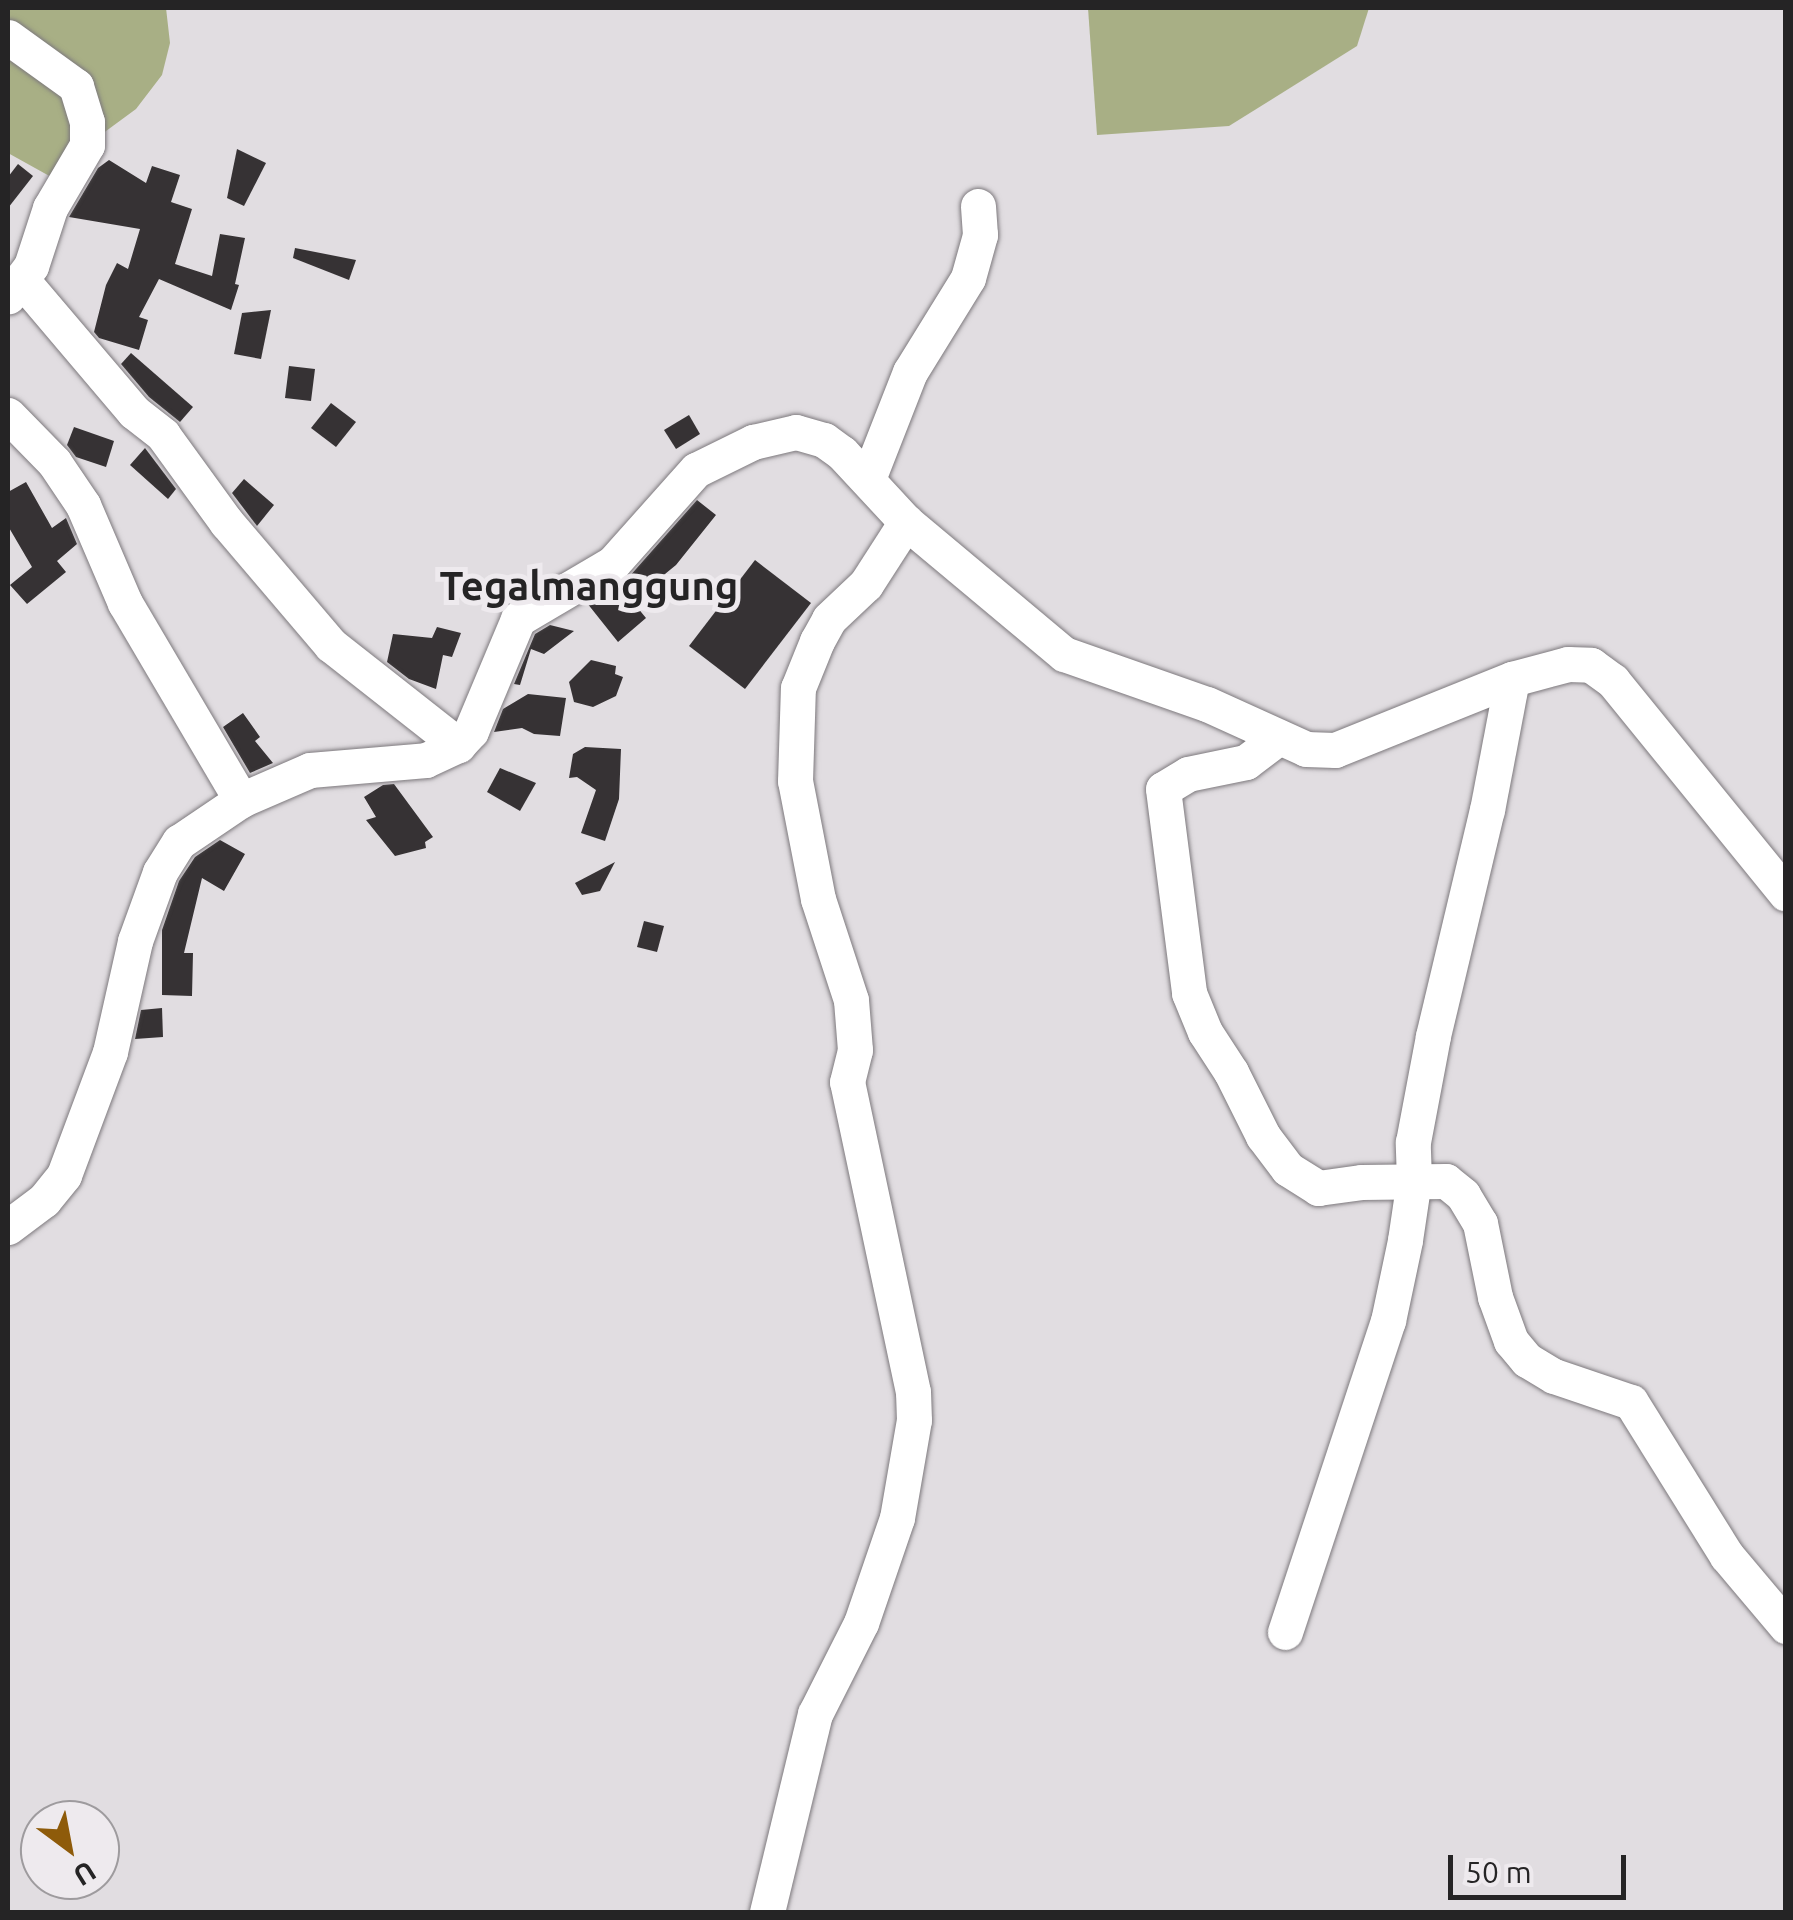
<!DOCTYPE html>
<style>
body{margin:0}
#map{position:relative;width:1793px;height:1920px;overflow:hidden;background:#e1dde1;font-family:Ubuntu,sans-serif}
div>[style]{position:absolute}
[style*='--x']{left:calc(var(--x)*1px);top:calc(var(--y)*1px);width:calc(var(--w)*1px);rotate:calc(var(--a)*1deg)}
.forest>*{inset:0;background:#a8af85}
.building>*{inset:0;background:#363234}
.roads{filter:drop-shadow(0 0 2px #7d797d) drop-shadow(0 0 2px #7d797d)}
.minor>*{height:35px;margin:-17.5px;padding:0 17.5px;transform-origin:17.5px;border-radius:17.5px;background:#fff}
span{translate:-50% -50%;white-space:nowrap;text-align:center;line-height:1.15;-webkit-text-stroke:10px #eeeaee;paint-order:stroke}
.quarter-label{font-size:40px;color:#252425;font-weight:700}
.frame{position:absolute;inset:0;border:10px solid #252425;pointer-events:none}
.north{position:absolute;left:20px;top:1800px;width:100px;height:100px;box-sizing:border-box;background:#eeeaee;border:2px solid #9e9b9e;border-radius:50%;rotate:148deg;font-size:28px;font-weight:700;line-height:40px;text-align:center;color:#252425}
.north::after{content:'';display:block;margin:auto;width:35px;height:45px;background:#8e5b0a;clip-path:polygon(50% 0,100% 100%,50% 72%,0 100%)}
.scale{position:absolute;left:1448px;top:1855px;width:178px;height:45px;box-sizing:border-box;border:5px solid #252425;border-top:0;padding-left:12px;font-size:30px;line-height:35px;white-space:nowrap;color:#252425;-webkit-text-stroke:8px #eeeaee;paint-order:stroke}
</style>
<div id="map">
<div class="forest">
<div style="clip-path:polygon(8px 8px,166px 8px,170px 43px,162px 75px,136px 109px,87px 145px,62px 183px,8px 153px)"></div>
<div style="clip-path:polygon(1088px 8px,1369px 8px,1357px 46px,1229px 126px,1097px 135px)"></div>
</div>
<div class="building">
<div style="clip-path:polygon(237px 149px,266px 163px,244px 206px,227px 198px)"></div>
<div style="clip-path:polygon(109px 160px,146px 183px,152px 166px,180px 175px,171px 202px,192px 209px,175px 264px,212px 276px,220px 234px,245px 238px,235px 284px,239px 285px,231px 310px,159px 279px,139px 317px,148px 320px,139px 350px,99px 338px,94px 332px,106px 285px,117px 263px,128px 269px,140px 229px,69px 217px,98px 168px)"></div>
<div style="clip-path:polygon(18px 164px,33px 176px,8px 208px,8px 177px)"></div>
<div style="clip-path:polygon(295px 248px,356px 260px,349px 280px,293px 258px)"></div>
<div style="clip-path:polygon(271px 310px,261px 359px,234px 354px,242px 313px)"></div>
<div style="clip-path:polygon(131px 353px,193px 407px,180px 422px,149px 397px,121px 364px)"></div>
<div style="clip-path:polygon(289px 366px,315px 369px,311px 401px,285px 398px)"></div>
<div style="clip-path:polygon(331px 403px,356px 422px,336px 447px,311px 428px)"></div>
<div style="clip-path:polygon(689px 415px,700px 434px,676px 449px,664px 430px)"></div>
<div style="clip-path:polygon(74px 427px,114px 441px,106px 467px,76px 457px,67px 445px)"></div>
<div style="clip-path:polygon(145px 448px,176px 489px,168px 499px,130px 465px)"></div>
<div style="clip-path:polygon(244px 479px,274px 505px,257px 526px,232px 493px)"></div>
<div style="clip-path:polygon(26px 482px,52px 528px,66px 518px,77px 544px,57px 561px,66px 572px,27px 604px,10px 585px,32px 567px,8px 526px,8px 492px)"></div>
<div style="clip-path:polygon(697px 500px,716px 515px,676px 565px,632px 601px,646px 618px,618px 642px,587px 603px,628px 578px)"></div>
<div style="clip-path:polygon(755px 560px,811px 603px,745px 689px,689px 646px)"></div>
<div style="clip-path:polygon(550px 625px,574px 631px,544px 654px,531px 649px,520px 685px,514px 684px,535px 634px)"></div>
<div style="clip-path:polygon(437px 627px,461px 633px,452px 657px,443px 655px,436px 689px,409px 679px,387px 662px,393px 634px,432px 638px)"></div>
<div style="clip-path:polygon(591px 660px,616px 666px,615px 674px,623px 677px,616px 696px,593px 707px,574px 702px,569px 682px)"></div>
<div style="clip-path:polygon(528px 694px,566px 698px,560px 736px,534px 734px,522px 728px,494px 732px,503px 709px)"></div>
<div style="clip-path:polygon(243px 713px,260px 737px,255px 741px,273px 763px,250px 773px,223px 727px)"></div>
<div style="clip-path:polygon(585px 747px,621px 749px,619px 799px,605px 841px,581px 833px,596px 790px,577px 777px,569px 778px,573px 754px)"></div>
<div style="clip-path:polygon(500px 768px,536px 783px,520px 811px,487px 792px)"></div>
<div style="clip-path:polygon(394px 784px,433px 837px,425px 842px,426px 848px,395px 856px,366px 820px,376px 817px,364px 797px,383px 785px)"></div>
<div style="clip-path:polygon(220px 840px,245px 854px,224px 891px,202px 878px,184px 953px,193px 953px,192px 996px,162px 995px,162px 930px,179px 881px,195px 857px)"></div>
<div style="clip-path:polygon(615px 862px,600px 891px,582px 895px,575px 883px)"></div>
<div style="clip-path:polygon(644px 921px,664px 926px,657px 952px,637px 947px)"></div>
<div style="clip-path:polygon(162px 1008px,163px 1037px,135px 1039px,141px 1010px)"></div>
</div>
<div class="roads">
<div class="minor">
<div style="--x:8;--y:37;--w:84;--a:35.8"></div>
<div style="--x:76;--y:86;--w:38;--a:73"></div>
<div style="--x:87;--y:122;--w:23;--a:90"></div>
<div style="--x:87;--y:145;--w:73;--a:120.4"></div>
<div style="--x:50;--y:208;--w:61;--a:108.1"></div>
<div style="--x:31;--y:266;--w:38;--a:127"></div>
<div style="--x:22;--y:280;--w:173;--a:49.7"></div>
<div style="--x:134;--y:412;--w:37;--a:38"></div>
<div style="--x:163;--y:435;--w:109;--a:54"></div>
<div style="--x:227;--y:523;--w:160;--a:49.6"></div>
<div style="--x:331;--y:645;--w:162;--a:38.2"></div>
<div style="--x:8;--y:415;--w:66;--a:45.6"></div>
<div style="--x:54;--y:462;--w:52;--a:56"></div>
<div style="--x:83;--y:505;--w:107;--a:66.8"></div>
<div style="--x:125;--y:603;--w:229;--a:59.5"></div>
<div style="--x:868;--y:479;--w:115;--a:-68.6"></div>
<div style="--x:910;--y:372;--w:110;--a:-58.3"></div>
<div style="--x:968;--y:278;--w:45;--a:-74.4"></div>
<div style="--x:980;--y:235;--w:29;--a:-94"></div>
<div style="--x:1279;--y:737;--w:41;--a:142.9"></div>
<div style="--x:1246;--y:762;--w:59;--a:168.3"></div>
<div style="--x:1188;--y:774;--w:29;--a:149"></div>
<div style="--x:1163;--y:789;--w:206;--a:82.7"></div>
<div style="--x:1189;--y:993;--w:42;--a:67.7"></div>
<div style="--x:1205;--y:1032;--w:48;--a:57"></div>
<div style="--x:1231;--y:1072;--w:72;--a:63.4"></div>
<div style="--x:1263;--y:1136;--w:41;--a:52.9"></div>
<div style="--x:1288;--y:1169;--w:36;--a:32"></div>
<div style="--x:1318;--y:1188;--w:43;--a:-7.9"></div>
<div style="--x:1361;--y:1182;--w:85;--a:-0.7"></div>
<div style="--x:1446;--y:1181;--w:22;--a:39"></div>
<div style="--x:1463;--y:1195;--w:33;--a:59"></div>
<div style="--x:1480;--y:1223;--w:76;--a:78.5"></div>
<div style="--x:1495;--y:1297;--w:47;--a:70"></div>
<div style="--x:1511;--y:1341;--w:25;--a:50"></div>
<div style="--x:1527;--y:1360;--w:31;--a:31"></div>
<div style="--x:1554;--y:1376;--w:81;--a:18.7"></div>
<div style="--x:1631;--y:1402;--w:181;--a:58.1"></div>
<div style="--x:1727;--y:1556;--w:92;--a:49.9"></div>
<div style="--x:8;--y:1227;--w:45;--a:-36.9"></div>
<div style="--x:44;--y:1200;--w:32;--a:-51"></div>
<div style="--x:64;--y:1175;--w:131;--a:-69.5"></div>
<div style="--x:110;--y:1052;--w:114;--a:-77.3"></div>
<div style="--x:135;--y:941;--w:73;--a:-70.1"></div>
<div style="--x:160;--y:872;--w:36;--a:-58"></div>
<div style="--x:179;--y:842;--w:75;--a:-34.1"></div>
<div style="--x:241;--y:800;--w:75;--a:-23.5"></div>
<div style="--x:310;--y:770;--w:116;--a:-4.9"></div>
<div style="--x:426;--y:760;--w:35;--a:-25"></div>
<div style="--x:458;--y:745;--w:19;--a:-47"></div>
<div style="--x:471;--y:731;--w:121;--a:-67.2"></div>
<div style="--x:518;--y:619;--w:110;--a:-30.5"></div>
<div style="--x:613;--y:563;--w:125;--a:-48.3"></div>
<div style="--x:696;--y:470;--w:64;--a:-26.2"></div>
<div style="--x:753;--y:442;--w:44;--a:-13.1"></div>
<div style="--x:796;--y:432;--w:29;--a:16"></div>
<div style="--x:824;--y:440;--w:22;--a:36"></div>
<div style="--x:842;--y:453;--w:94;--a:47.2"></div>
<div style="--x:906;--y:522;--w:206;--a:39.9"></div>
<div style="--x:1064;--y:654;--w:151;--a:19.3"></div>
<div style="--x:1207;--y:704;--w:109;--a:24.4"></div>
<div style="--x:1306;--y:749;--w:29;--a:2"></div>
<div style="--x:1335;--y:750;--w:191;--a:-21.9"></div>
<div style="--x:1512;--y:679;--w:58;--a:-15"></div>
<div style="--x:1568;--y:664;--w:23;--a:2"></div>
<div style="--x:1591;--y:665;--w:27;--a:36"></div>
<div style="--x:1613;--y:681;--w:274;--a:50.9"></div>
<div style="--x:1285;--y:1632;--w:328;--a:-71.7"></div>
<div style="--x:1388;--y:1321;--w:83;--a:-78.1"></div>
<div style="--x:1405;--y:1240;--w:61;--a:-81.5"></div>
<div style="--x:1414;--y:1180;--w:38;--a:-92"></div>
<div style="--x:1413;--y:1142;--w:108;--a:-79.3"></div>
<div style="--x:1433;--y:1036;--w:232;--a:-76.6"></div>
<div style="--x:1487;--y:810;--w:133;--a:-79.2"></div>
<div style="--x:767;--y:1912;--w:204;--a:-76.4"></div>
<div style="--x:815;--y:1714;--w:102;--a:-63.2"></div>
<div style="--x:861;--y:1623;--w:111;--a:-71.1"></div>
<div style="--x:897;--y:1518;--w:99;--a:-80.2"></div>
<div style="--x:914;--y:1420;--w:28;--a:-92"></div>
<div style="--x:913;--y:1392;--w:317;--a:-102"></div>
<div style="--x:847;--y:1082;--w:33;--a:-76"></div>
<div style="--x:855;--y:1050;--w:50;--a:-94.6"></div>
<div style="--x:851;--y:1000;--w:106;--a:-108.1"></div>
<div style="--x:818;--y:899;--w:120;--a:-101"></div>
<div style="--x:795;--y:781;--w:93;--a:-88.2"></div>
<div style="--x:798;--y:688;--w:51;--a:-68"></div>
<div style="--x:817;--y:641;--w:25;--a:-61"></div>
<div style="--x:829;--y:619;--w:51;--a:-43.4"></div>
<div style="--x:866;--y:584;--w:74;--a:-57.2"></div>
</div>
</div>
<div class="quarter-label">
<span style="left:589px;top:586px">Tegalmanggung</span>
</div>
<div class="frame"></div>
<div class="north">U</div>
<div class="scale">50 m</div>
</div>
